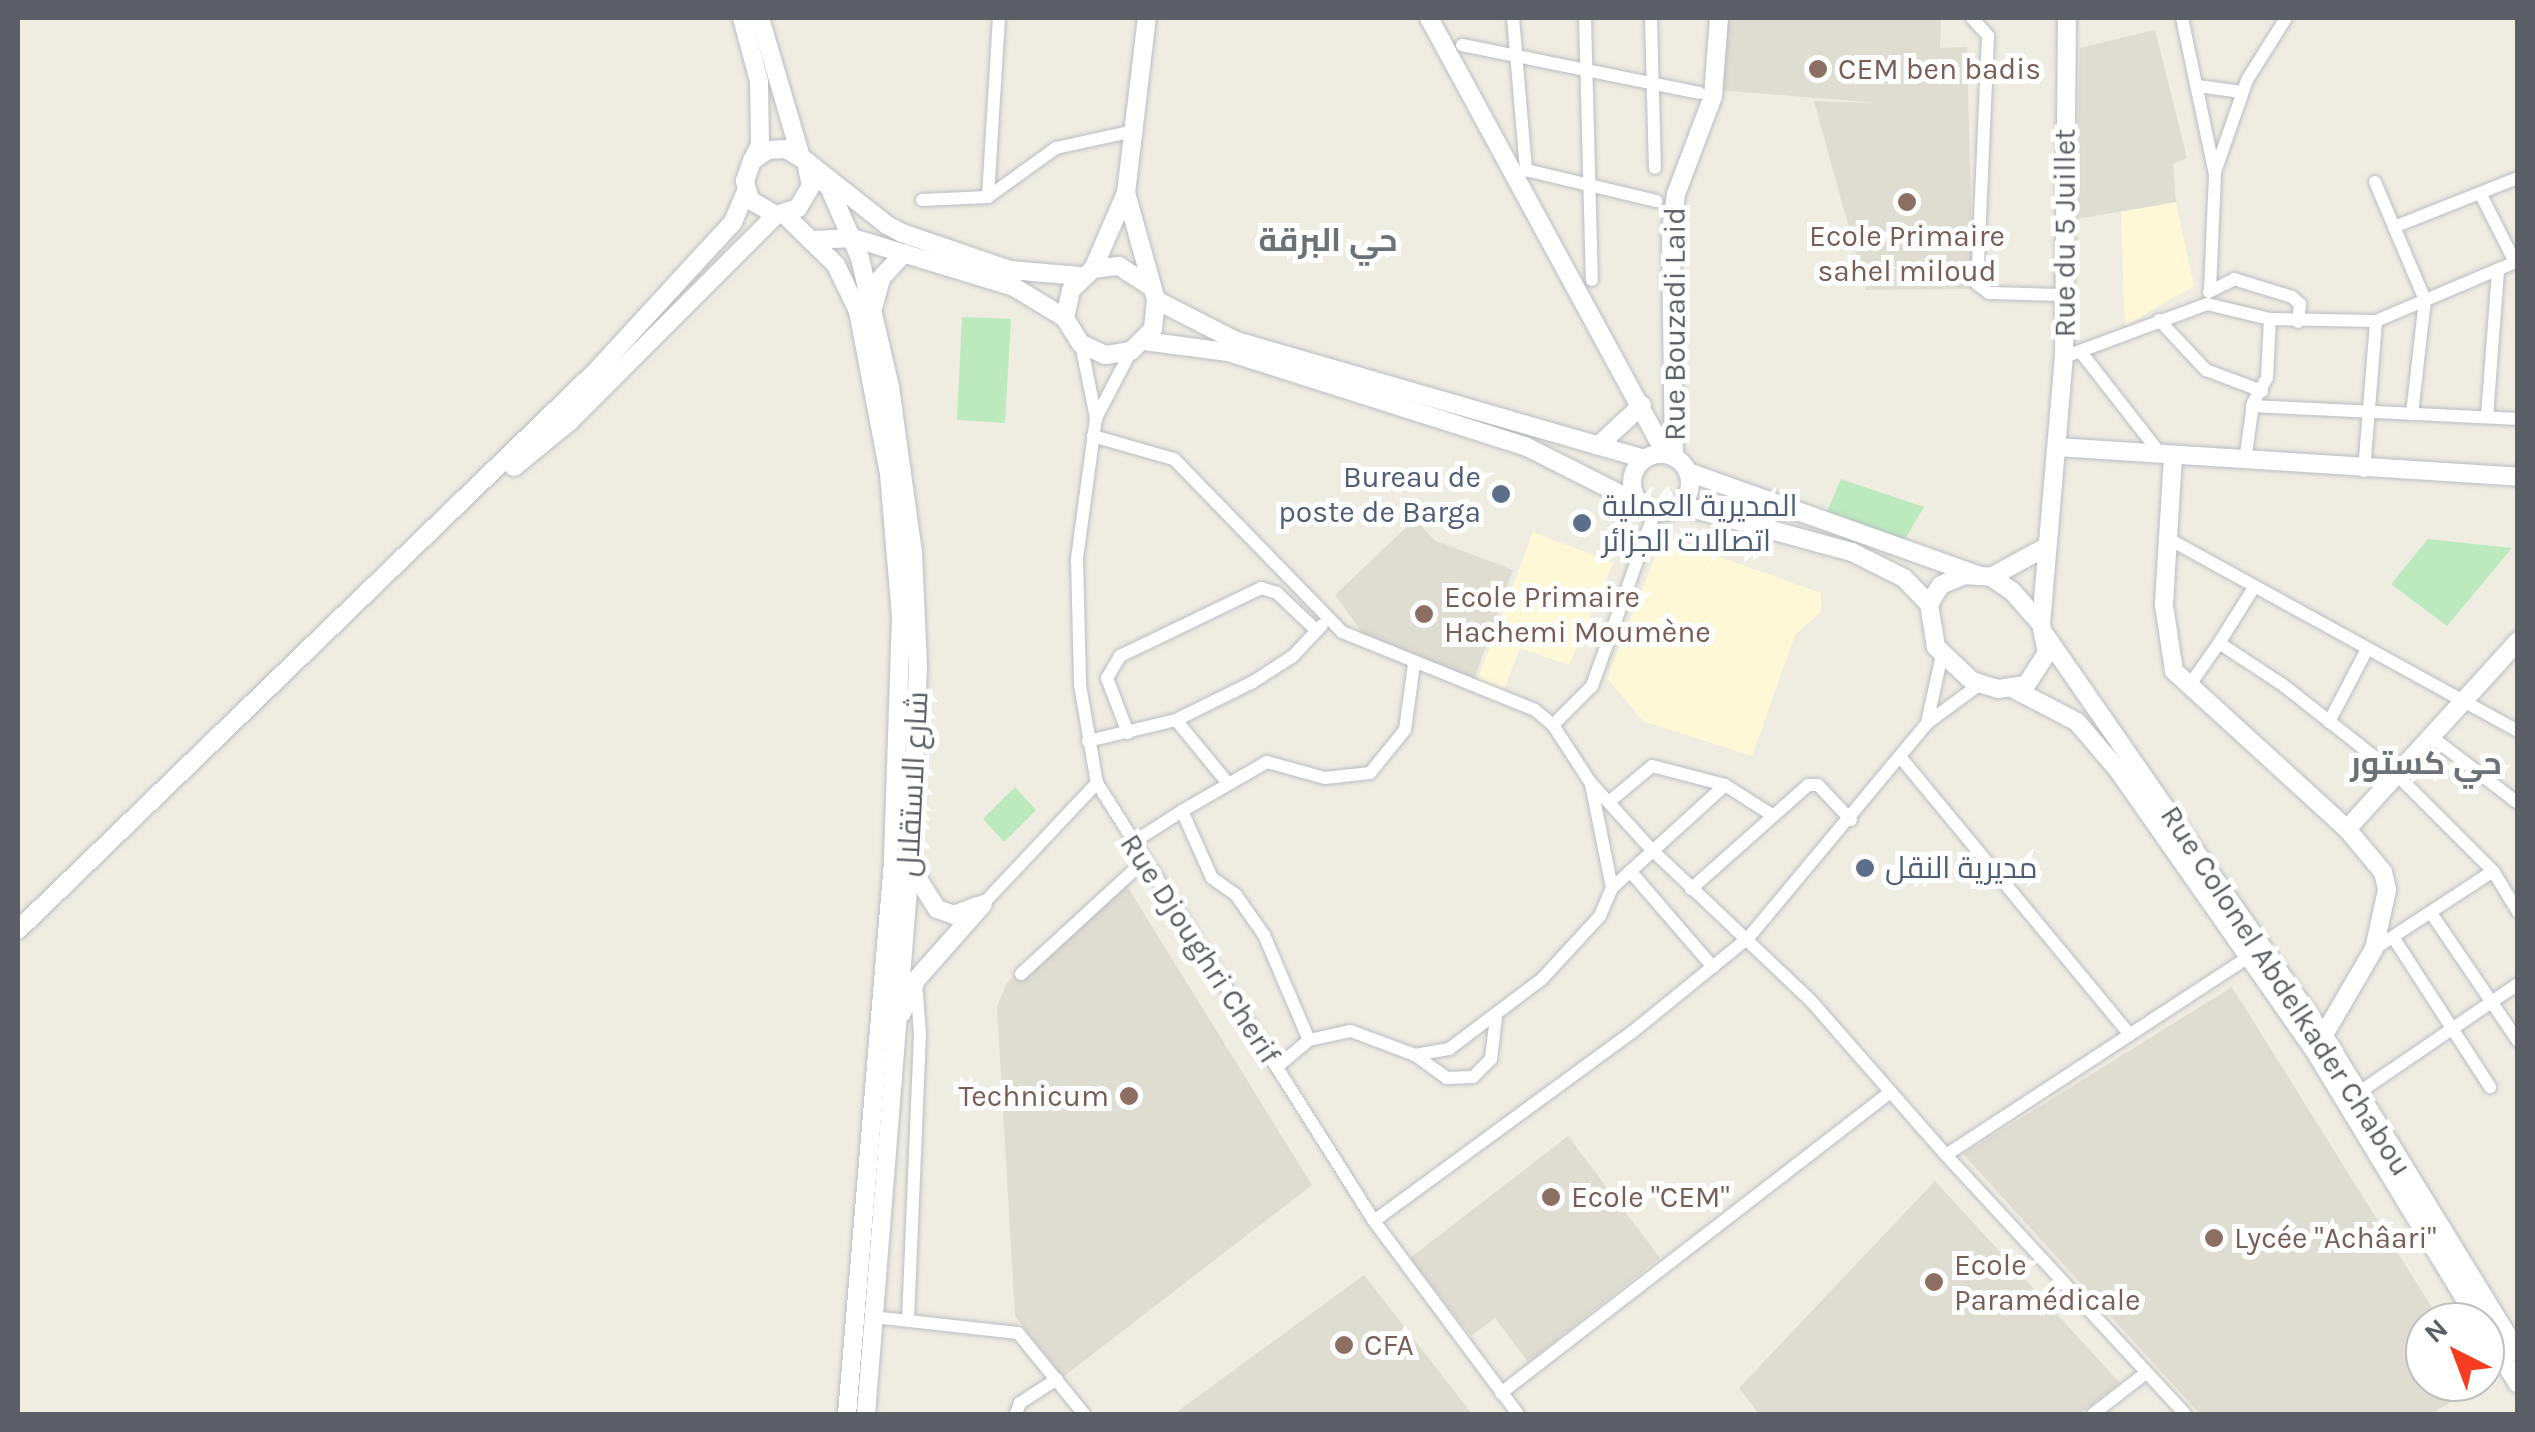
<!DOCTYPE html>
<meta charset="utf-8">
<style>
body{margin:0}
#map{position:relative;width:2535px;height:1432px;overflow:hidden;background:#efede2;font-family:Karla,Cairo,sans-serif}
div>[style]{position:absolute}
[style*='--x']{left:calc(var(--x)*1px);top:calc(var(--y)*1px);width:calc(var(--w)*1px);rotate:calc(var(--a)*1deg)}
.commercial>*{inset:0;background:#fff8d7}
.education>*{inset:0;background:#dfdcd1}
.green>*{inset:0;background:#bde9bf}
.roads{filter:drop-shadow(0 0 2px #babdc3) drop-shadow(0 0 2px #babdc3)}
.street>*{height:12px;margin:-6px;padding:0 6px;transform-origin:6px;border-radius:6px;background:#fff}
.secondary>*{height:18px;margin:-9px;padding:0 9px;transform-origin:9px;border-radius:9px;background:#fff}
.secondary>.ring{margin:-9px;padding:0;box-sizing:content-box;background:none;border:18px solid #fff;border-radius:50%}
.dots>*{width:28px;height:28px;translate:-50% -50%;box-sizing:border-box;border:5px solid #fff;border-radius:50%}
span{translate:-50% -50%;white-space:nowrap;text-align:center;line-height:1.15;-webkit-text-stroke:10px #fff;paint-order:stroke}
.education-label{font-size:30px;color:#785e54}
.left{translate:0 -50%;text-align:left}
.right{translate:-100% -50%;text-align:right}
.street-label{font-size:30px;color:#5b5f65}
.service-label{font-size:30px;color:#4e5e75}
.neighbourhood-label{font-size:32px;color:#6c7177;font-weight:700}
.frame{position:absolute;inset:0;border:20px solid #5b5f65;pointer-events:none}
.north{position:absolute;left:2405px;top:1302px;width:100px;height:100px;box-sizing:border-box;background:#fff;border:2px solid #bdbfc1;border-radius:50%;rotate:318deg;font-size:28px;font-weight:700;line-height:40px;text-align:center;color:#5b5f65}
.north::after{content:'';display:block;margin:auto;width:35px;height:45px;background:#f63d21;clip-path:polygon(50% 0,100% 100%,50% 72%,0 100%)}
</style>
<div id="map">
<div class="commercial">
<div style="clip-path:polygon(2176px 202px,2194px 286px,2125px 326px,2121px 212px)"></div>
<div style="clip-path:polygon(1533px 532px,1613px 563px,1569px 665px,1520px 648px,1502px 695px,1475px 686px)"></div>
<div style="clip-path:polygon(1663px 537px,1821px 593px,1821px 612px,1795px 635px,1752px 756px,1643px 721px,1607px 678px)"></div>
</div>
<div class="education">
<div style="clip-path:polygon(1723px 18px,1941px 18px,1940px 48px,1967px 47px,1973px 289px,1866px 290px,1814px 101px,1879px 103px,1719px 90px)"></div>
<div style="clip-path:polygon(2155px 30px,2187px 158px,2173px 164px,2176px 202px,2076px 219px,2080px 48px)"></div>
<div style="clip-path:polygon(1415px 519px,1434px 540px,1513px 570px,1472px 685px,1372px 646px,1335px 595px)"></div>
<div style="clip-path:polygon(1125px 883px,1312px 1185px,1063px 1377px,1015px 1316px,997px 1007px,1006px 984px,1111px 884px)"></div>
<div style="clip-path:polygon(2232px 987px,2441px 1322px,2425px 1322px,2425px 1382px,2480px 1385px,2431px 1414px,2200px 1414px,1963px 1154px)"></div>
<div style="clip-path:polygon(1568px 1136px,1660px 1258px,1528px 1362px,1495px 1318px,1471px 1336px,1410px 1258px)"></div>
<div style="clip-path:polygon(1935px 1181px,2120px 1383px,2079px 1414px,1759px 1414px,1739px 1388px)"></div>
<div style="clip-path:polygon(1364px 1275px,1472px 1414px,1174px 1414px)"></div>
</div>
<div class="green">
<div style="clip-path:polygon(962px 317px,1011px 319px,1005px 423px,957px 420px)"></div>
<div style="clip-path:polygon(1841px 479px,1924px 507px,1902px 544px,1824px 519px)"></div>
<div style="clip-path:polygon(2428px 539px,2512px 548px,2447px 626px,2391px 584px)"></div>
<div style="clip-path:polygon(1015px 787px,1036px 810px,1004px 842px,983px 819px)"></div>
</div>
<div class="roads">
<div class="street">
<div style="--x:1513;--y:18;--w:153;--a:85.1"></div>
<div style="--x:1526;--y:170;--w:134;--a:13.4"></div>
<div style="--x:1585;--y:18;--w:262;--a:88.5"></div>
<div style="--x:1651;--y:18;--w:150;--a:88.5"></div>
<div style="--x:1972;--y:18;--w:24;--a:48"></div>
<div style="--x:1988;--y:36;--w:248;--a:92.5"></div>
<div style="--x:1977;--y:284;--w:15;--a:37"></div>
<div style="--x:1989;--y:293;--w:73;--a:1.6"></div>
<div style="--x:2182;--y:18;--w:160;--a:78.1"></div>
<div style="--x:2215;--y:175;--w:115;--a:92.5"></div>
<div style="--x:1462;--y:45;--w:242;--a:11.4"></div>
<div style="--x:2198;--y:86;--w:44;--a:7.8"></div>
<div style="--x:2215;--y:172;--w:97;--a:-70.8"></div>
<div style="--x:2247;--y:80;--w:73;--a:-57.8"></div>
<div style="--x:2375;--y:182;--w:128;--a:67"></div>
<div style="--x:2425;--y:300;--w:115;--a:96.5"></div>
<div style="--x:2480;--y:193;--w:77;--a:63.1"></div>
<div style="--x:988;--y:197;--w:179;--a:-86.5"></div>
<div style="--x:922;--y:200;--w:66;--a:-2.6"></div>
<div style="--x:988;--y:197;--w:84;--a:-35.8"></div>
<div style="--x:1056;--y:148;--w:79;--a:-12.4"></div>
<div style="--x:2394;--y:227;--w:133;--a:-21.6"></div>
<div style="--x:2209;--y:292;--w:28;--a:-27"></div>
<div style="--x:2234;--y:279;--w:61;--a:17.2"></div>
<div style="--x:2292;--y:297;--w:11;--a:41"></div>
<div style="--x:2300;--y:304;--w:18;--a:96"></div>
<div style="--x:2159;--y:320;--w:69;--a:46.8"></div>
<div style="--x:2206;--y:370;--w:60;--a:20.6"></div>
<div style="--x:1081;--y:344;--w:76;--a:78.5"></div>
<div style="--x:1131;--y:351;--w:76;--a:117.6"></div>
<div style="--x:1096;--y:418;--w:142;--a:97.7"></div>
<div style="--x:1077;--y:559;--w:126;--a:88.6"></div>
<div style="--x:1080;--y:685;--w:99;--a:80.2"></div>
<div style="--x:1097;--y:783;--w:518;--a:57.69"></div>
<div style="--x:1374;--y:1221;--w:241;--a:53.3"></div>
<div style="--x:2080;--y:351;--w:133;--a:52"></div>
<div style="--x:2064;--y:357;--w:153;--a:-20.3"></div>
<div style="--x:2207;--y:304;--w:65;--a:13.4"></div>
<div style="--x:2270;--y:319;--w:106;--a:1.1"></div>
<div style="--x:2376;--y:321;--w:154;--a:-22.9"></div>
<div style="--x:2252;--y:406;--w:266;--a:2.8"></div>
<div style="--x:2487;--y:417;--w:148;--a:-85.7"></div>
<div style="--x:1093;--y:436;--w:84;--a:15.9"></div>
<div style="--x:1174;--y:459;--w:241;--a:45.8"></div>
<div style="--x:1342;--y:632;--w:208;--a:22"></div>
<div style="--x:1535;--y:710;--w:23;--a:40"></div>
<div style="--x:1553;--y:725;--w:55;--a:-45"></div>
<div style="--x:1592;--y:686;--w:186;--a:-70.2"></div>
<div style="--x:2245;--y:461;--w:59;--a:-82.1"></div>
<div style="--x:2253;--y:403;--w:29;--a:-61"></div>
<div style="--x:2267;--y:378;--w:59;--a:-87.1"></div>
<div style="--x:2364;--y:471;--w:150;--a:-85.4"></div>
<div style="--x:2167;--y:538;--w:401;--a:28.8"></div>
<div style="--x:2219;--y:643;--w:64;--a:-57.8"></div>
<div style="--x:2189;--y:686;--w:52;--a:-55.1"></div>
<div style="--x:2219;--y:643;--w:77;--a:33.3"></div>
<div style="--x:2283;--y:685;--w:144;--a:38.2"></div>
<div style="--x:2396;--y:774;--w:137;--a:45"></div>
<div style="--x:2493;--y:871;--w:48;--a:58.6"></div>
<div style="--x:1176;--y:720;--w:80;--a:50.6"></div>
<div style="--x:2329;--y:722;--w:78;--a:-62.4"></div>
<div style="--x:1927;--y:723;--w:70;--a:-77.6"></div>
<div style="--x:1553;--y:725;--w:68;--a:57"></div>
<div style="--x:1590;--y:782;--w:91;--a:47.7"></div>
<div style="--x:1651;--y:849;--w:222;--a:43.5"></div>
<div style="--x:1812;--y:1002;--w:203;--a:48.8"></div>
<div style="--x:1946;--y:1155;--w:362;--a:-33.2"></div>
<div style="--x:1128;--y:733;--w:59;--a:-110.9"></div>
<div style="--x:1107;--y:678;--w:26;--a:-59"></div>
<div style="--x:1120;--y:656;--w:157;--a:-25.7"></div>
<div style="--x:1261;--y:588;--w:17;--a:17"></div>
<div style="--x:1277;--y:593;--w:55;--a:43.5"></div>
<div style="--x:2433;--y:738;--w:107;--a:37.4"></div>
<div style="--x:1088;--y:741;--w:90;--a:-13.4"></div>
<div style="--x:1176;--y:720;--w:86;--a:-26.3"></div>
<div style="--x:1253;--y:682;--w:48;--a:-33"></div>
<div style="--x:1293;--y:656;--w:42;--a:-46.9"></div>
<div style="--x:1901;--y:758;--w:359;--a:50.4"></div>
<div style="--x:1609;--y:802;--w:56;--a:-39.9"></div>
<div style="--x:1652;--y:766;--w:75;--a:14.6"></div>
<div style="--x:1182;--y:811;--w:98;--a:-30"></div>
<div style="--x:1267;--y:762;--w:60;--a:15.4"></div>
<div style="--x:1325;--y:778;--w:45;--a:-6.3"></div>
<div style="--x:1370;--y:773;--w:55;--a:-50.9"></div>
<div style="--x:1405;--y:730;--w:67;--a:-82.2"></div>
<div style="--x:1132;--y:843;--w:59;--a:-32.6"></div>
<div style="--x:1182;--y:811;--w:73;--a:65.9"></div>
<div style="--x:1212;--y:878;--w:29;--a:35"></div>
<div style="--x:1236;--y:895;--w:49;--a:55"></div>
<div style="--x:1264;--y:935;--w:114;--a:66.8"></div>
<div style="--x:1630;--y:871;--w:127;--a:49.2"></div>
<div style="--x:1612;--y:888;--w:153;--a:-42.3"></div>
<div style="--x:1725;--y:785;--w:56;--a:32.6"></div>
<div style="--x:1691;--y:889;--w:157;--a:-41.6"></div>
<div style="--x:1808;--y:785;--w:10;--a:0"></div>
<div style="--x:1818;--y:785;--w:48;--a:46.7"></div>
<div style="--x:983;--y:904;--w:166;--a:-46.7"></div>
<div style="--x:2431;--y:913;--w:155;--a:55.8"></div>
<div style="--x:2393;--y:937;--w:179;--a:57.1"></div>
<div style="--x:2374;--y:949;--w:142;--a:-33.2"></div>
<div style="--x:1021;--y:974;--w:167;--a:-42.6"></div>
<div style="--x:1415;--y:1055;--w:39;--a:36"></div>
<div style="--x:1447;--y:1078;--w:26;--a:-2"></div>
<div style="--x:1473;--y:1077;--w:25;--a:-45"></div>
<div style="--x:1491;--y:1059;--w:42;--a:-83.2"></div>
<div style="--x:1277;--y:1067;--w:42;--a:-40.2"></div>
<div style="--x:1309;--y:1040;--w:43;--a:-12.1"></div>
<div style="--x:1351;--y:1031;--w:68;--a:20.6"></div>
<div style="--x:1415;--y:1055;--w:35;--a:-10"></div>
<div style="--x:1449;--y:1049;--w:116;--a:-37"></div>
<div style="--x:1542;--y:979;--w:86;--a:-47.4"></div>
<div style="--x:1600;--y:916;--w:30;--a:-67"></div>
<div style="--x:1612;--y:888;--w:106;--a:-101.4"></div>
<div style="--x:2358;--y:1093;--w:194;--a:-34.3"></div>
<div style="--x:1946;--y:1155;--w:352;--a:47.3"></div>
<div style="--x:1374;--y:1221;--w:318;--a:-36.2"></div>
<div style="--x:1631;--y:1033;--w:152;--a:-39.1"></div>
<div style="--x:1749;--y:937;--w:278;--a:-50.2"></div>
<div style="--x:1927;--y:723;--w:66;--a:-36.3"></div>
<div style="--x:873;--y:1317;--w:146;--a:6.3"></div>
<div style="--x:1018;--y:1333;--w:104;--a:50.8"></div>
<div style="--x:908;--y:1320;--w:286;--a:-87.6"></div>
<div style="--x:920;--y:1034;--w:52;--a:-94.4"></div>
<div style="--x:1501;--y:1393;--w:492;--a:-37.7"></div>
<div style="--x:1016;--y:1414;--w:12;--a:-70"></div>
<div style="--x:1020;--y:1403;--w:44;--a:-33"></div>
<div style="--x:2093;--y:1414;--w:67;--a:-37.7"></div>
</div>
<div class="secondary">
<div style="--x:742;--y:18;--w:65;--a:74.9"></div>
<div style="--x:759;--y:81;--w:64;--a:89.1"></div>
<div style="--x:760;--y:145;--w:18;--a:117"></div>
<div style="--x:760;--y:18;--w:145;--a:73.6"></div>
<div style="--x:1429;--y:18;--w:496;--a:61.5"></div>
<div style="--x:806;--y:161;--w:25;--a:79"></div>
<div style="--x:811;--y:186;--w:26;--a:121"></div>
<div style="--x:798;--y:208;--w:23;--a:162"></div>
<div style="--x:776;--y:215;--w:30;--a:-150"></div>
<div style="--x:750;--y:200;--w:20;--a:-105"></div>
<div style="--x:745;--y:181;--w:21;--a:-71"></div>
<div style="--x:752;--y:161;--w:19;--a:-35"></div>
<div style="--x:768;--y:150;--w:18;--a:-3"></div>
<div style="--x:786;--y:149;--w:23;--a:31"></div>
<div style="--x:806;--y:161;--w:103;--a:38.3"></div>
<div style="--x:887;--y:225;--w:17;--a:28"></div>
<div style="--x:902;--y:233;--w:114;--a:18.9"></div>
<div style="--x:1010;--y:270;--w:70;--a:4.9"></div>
<div style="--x:812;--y:172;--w:23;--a:41"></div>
<div style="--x:829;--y:187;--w:77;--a:66.4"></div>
<div style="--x:860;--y:258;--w:132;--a:76.9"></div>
<div style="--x:890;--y:387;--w:167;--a:82.1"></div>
<div style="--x:913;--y:552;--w:115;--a:87.5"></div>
<div style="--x:918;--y:667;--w:197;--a:92.3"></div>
<div style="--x:910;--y:864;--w:552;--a:94.57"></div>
<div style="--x:1126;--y:193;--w:111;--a:74.3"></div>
<div style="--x:1156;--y:300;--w:29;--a:96"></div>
<div style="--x:1153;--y:329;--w:31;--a:135"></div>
<div style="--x:1131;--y:351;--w:26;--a:171"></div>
<div style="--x:1105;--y:355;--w:26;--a:-155"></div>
<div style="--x:1081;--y:344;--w:31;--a:-122"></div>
<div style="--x:1065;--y:318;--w:29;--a:-78"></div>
<div style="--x:1071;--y:290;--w:30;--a:-44"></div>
<div style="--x:1093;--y:269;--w:26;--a:-7"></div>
<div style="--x:1119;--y:266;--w:38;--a:33"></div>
<div style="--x:784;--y:214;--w:73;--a:44.4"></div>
<div style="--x:836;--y:265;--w:51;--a:64.4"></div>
<div style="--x:858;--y:311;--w:166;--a:79.2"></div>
<div style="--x:889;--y:474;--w:143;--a:85.2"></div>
<div style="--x:901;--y:616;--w:246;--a:91.9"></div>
<div style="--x:893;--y:862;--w:554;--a:94.76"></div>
<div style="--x:813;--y:240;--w:40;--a:-2.9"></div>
<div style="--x:853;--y:238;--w:168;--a:16.9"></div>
<div style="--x:1014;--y:287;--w:60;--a:31.3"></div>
<div style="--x:1093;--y:269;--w:83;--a:-66.5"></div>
<div style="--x:1126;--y:193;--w:176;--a:-83.2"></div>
<div style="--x:1156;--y:300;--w:90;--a:27.1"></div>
<div style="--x:1236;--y:341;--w:425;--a:16.1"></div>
<div style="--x:874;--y:305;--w:28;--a:-75"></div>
<div style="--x:881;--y:278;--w:34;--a:-47"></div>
<div style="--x:1144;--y:341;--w:85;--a:7.5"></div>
<div style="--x:1228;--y:352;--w:312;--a:17.6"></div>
<div style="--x:1525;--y:446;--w:131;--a:26.8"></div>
<div style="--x:1598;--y:446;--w:60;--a:-43"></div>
<div style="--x:2058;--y:447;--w:461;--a:3.7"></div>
<div class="ring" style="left:1632px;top:454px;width:40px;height:40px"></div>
<div style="--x:2173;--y:456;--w:149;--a:93.5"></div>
<div style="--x:2164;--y:605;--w:67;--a:81.4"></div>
<div style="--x:2174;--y:671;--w:234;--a:42.4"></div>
<div style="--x:2347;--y:829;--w:56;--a:50.1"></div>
<div style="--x:2383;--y:872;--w:18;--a:77"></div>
<div style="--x:2387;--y:890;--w:60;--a:102.4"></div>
<div style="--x:2374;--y:949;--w:109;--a:120.3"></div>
<div style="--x:1674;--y:457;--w:227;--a:-90.8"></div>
<div style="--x:1671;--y:230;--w:36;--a:-82"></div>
<div style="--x:1676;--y:194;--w:105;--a:-69.3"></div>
<div style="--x:1713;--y:96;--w:78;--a:-85.6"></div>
<div style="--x:514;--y:467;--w:71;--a:-39.3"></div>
<div style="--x:569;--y:422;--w:293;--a:-45"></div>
<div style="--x:1688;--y:472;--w:308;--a:19.6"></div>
<div style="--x:1680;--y:505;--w:178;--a:15.3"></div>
<div style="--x:1852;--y:552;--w:58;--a:26.6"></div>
<div style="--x:1904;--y:578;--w:36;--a:46"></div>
<div style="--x:1965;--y:575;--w:26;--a:4"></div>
<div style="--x:1991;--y:577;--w:25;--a:34"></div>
<div style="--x:2012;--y:591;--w:44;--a:48.7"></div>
<div style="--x:2041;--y:624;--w:30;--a:78"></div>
<div style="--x:2047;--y:653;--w:38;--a:123"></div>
<div style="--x:2026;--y:685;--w:28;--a:172"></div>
<div style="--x:1998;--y:689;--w:27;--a:-163"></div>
<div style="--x:1972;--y:681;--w:50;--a:-136.6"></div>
<div style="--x:1936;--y:647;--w:44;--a:-99.2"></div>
<div style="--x:1929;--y:604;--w:22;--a:-58"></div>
<div style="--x:1941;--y:585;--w:26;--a:-23"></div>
<div style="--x:1991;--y:577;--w:63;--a:-28.6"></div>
<div style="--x:2041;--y:624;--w:268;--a:-85.1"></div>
<div style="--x:2064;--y:357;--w:339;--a:-89.5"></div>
<div style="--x:2045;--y:635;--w:491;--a:55.2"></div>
<div style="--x:2325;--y:1038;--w:369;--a:58.5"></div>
<div style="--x:2014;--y:689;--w:71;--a:27.6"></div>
<div style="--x:2077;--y:722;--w:63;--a:49.5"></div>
<div style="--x:2118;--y:770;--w:340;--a:55"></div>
<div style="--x:2313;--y:1048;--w:320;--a:58.8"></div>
<div style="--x:2347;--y:829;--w:254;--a:-47.7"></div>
<div style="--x:913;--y:871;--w:45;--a:57.7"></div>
<div style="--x:937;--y:909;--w:18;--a:19"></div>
<div style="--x:954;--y:915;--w:26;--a:-21"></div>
<div style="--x:18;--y:930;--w:806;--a:-44.04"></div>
<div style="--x:597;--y:370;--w:201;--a:-47.4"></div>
<div style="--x:733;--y:222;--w:34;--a:-67"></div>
<div style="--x:902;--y:1013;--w:36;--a:-67"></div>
<div style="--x:916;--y:980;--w:101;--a:-48.6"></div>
<div style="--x:2485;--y:1331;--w:62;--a:58.1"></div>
</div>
</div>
<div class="dots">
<div style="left:1818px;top:69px;background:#8d6e63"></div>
<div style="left:1907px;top:202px;background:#8d6e63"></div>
<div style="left:1501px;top:494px;background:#5c6f8a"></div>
<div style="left:1582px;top:523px;background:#5c6f8a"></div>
<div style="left:1424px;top:614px;background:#8d6e63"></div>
<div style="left:1865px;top:868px;background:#5c6f8a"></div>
<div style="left:1129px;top:1096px;background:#8d6e63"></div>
<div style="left:1551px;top:1197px;background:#8d6e63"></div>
<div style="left:2214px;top:1238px;background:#8d6e63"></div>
<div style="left:1934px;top:1282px;background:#8d6e63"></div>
<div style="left:1344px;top:1345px;background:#8d6e63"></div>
</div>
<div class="education-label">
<span class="left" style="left:1838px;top:69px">CEM ben badis</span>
<span style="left:1907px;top:253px">Ecole Primaire<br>sahel miloud</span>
<span class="left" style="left:1444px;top:614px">Ecole Primaire<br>Hachemi Moumène</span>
<span class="right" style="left:1109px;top:1096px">Technicum</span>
<span class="left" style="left:1571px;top:1197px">Ecole "CEM"</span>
<span class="left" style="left:2234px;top:1238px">Lycée "Achâari"</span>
<span class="left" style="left:1954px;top:1282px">Ecole<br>Paramédicale</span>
<span class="left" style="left:1364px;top:1345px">CFA</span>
</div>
<div class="street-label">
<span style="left:2065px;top:233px;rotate:-90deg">Rue du 5 Juillet</span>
<span style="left:1675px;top:324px;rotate:-90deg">Rue Bouzadi Laid</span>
<span style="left:913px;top:784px;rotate:-87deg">شارع الاستقلال</span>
<span style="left:1200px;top:949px;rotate:57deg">Rue Djoughri Cherif</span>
<span style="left:2286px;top:991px;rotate:57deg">Rue Colonel Abdelkader Chabou</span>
</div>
<div class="service-label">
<span class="right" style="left:1481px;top:494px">Bureau de<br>poste de Barga</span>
<span class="left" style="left:1602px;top:523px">المديرية العملية<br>اتصالات الجزائر</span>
<span class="left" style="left:1885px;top:868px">مديرية النقل</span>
</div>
<div class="neighbourhood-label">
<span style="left:1328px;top:241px">حي البرقة</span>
<span style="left:2426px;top:764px">حي كستور</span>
</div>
<div class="frame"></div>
<div class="north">N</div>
</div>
